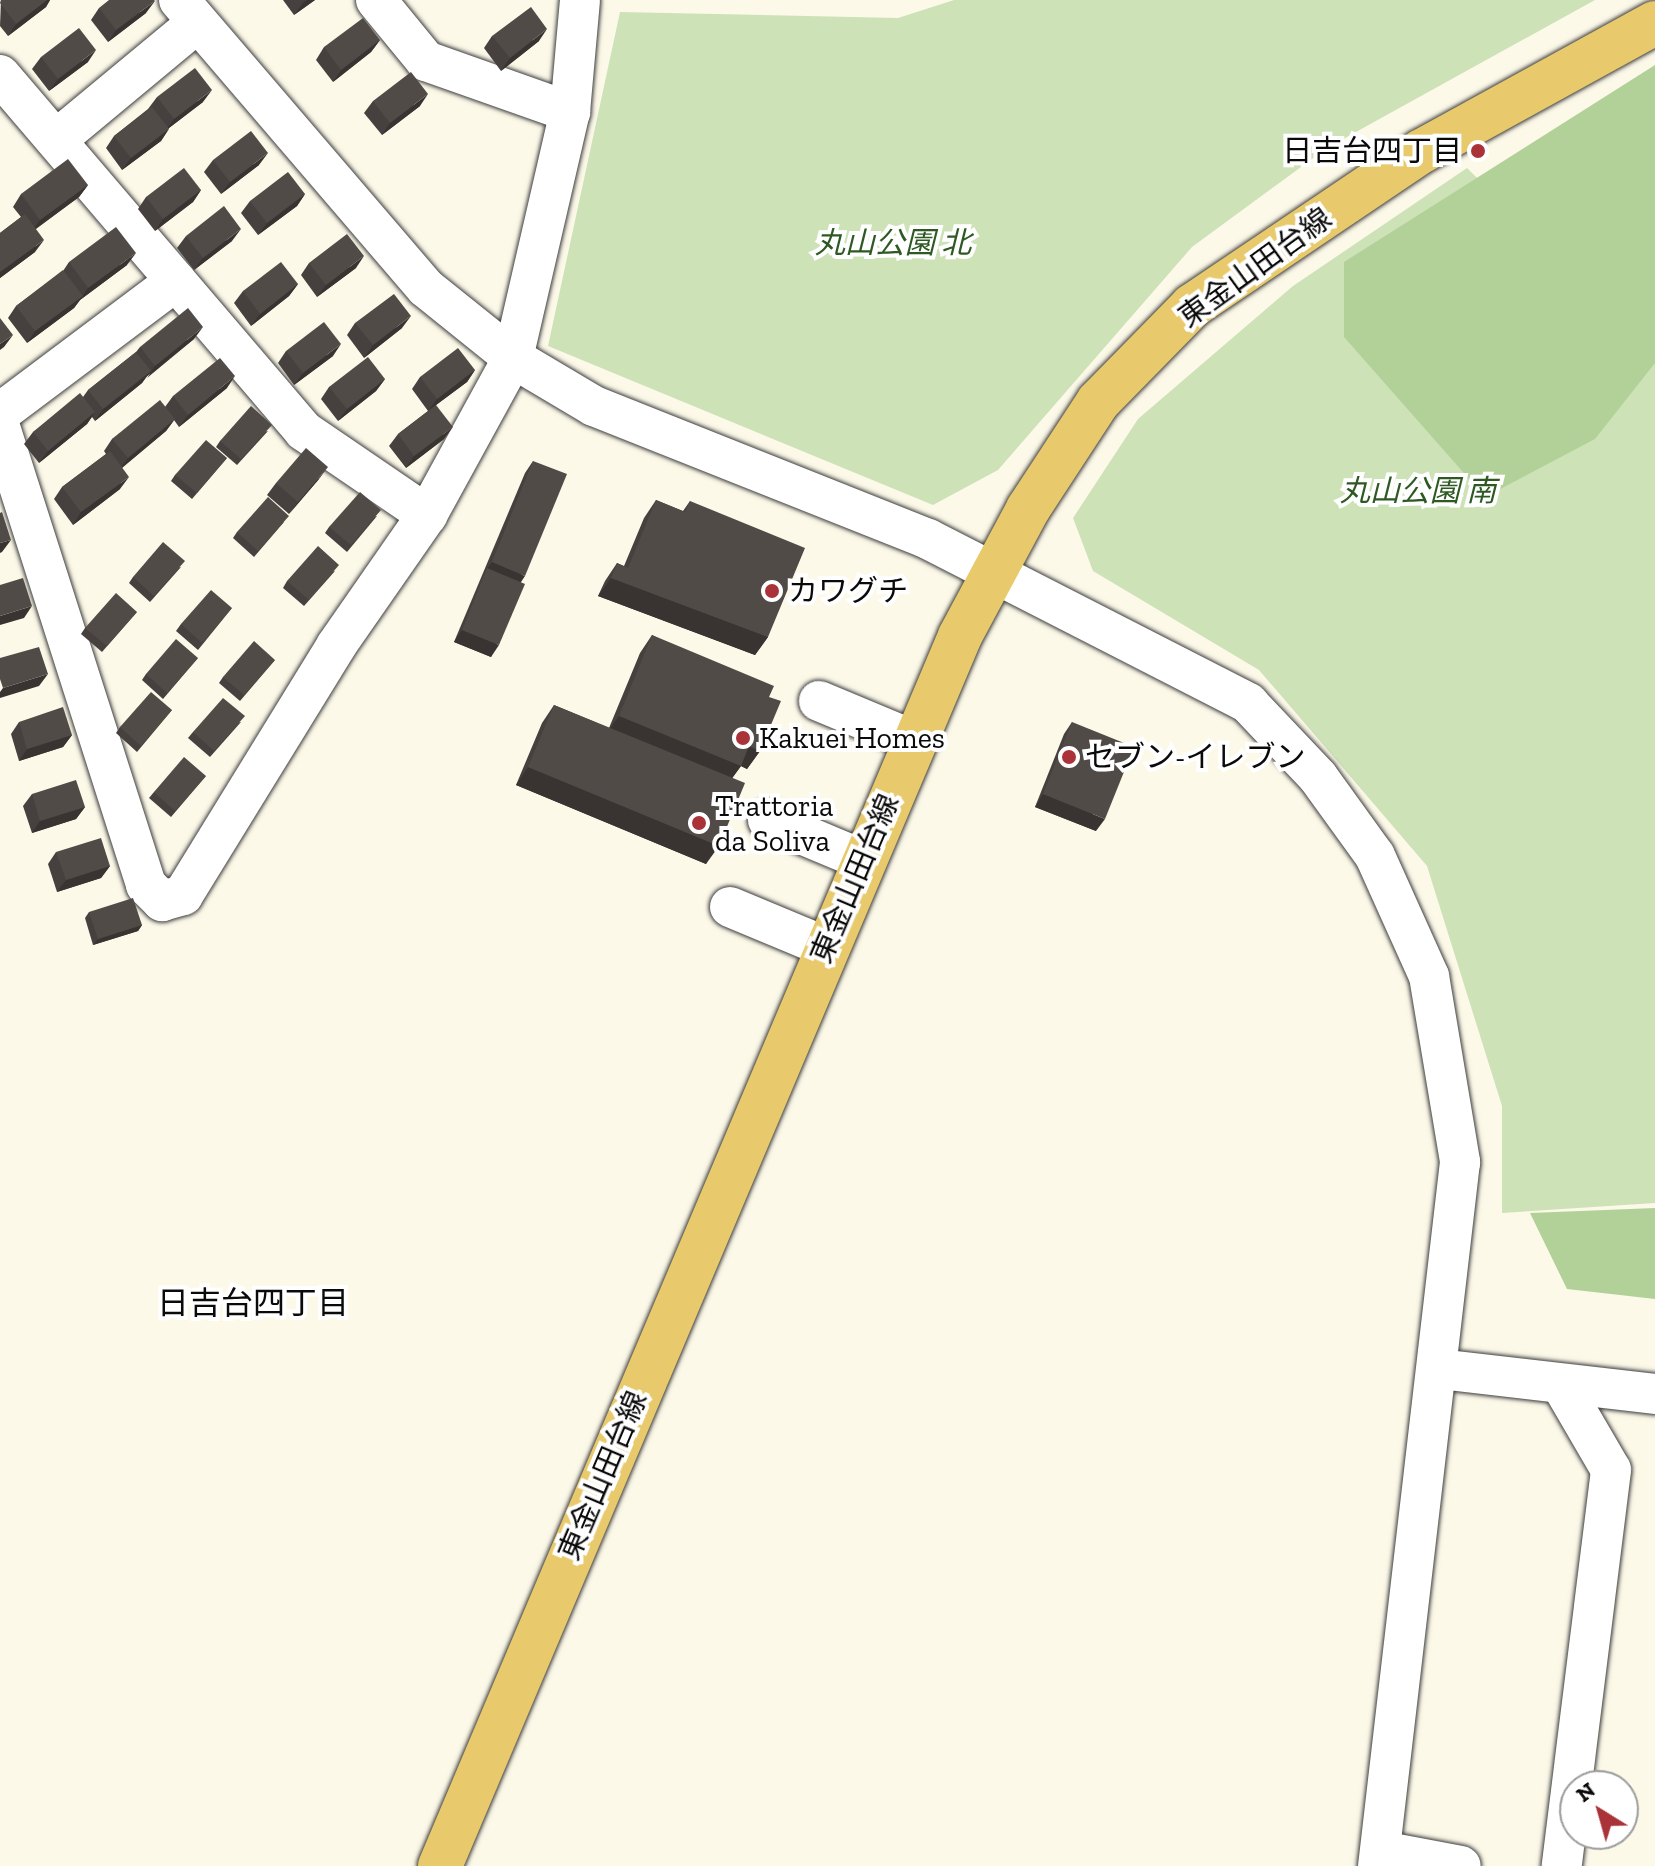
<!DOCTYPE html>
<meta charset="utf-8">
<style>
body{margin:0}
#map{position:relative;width:1655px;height:1866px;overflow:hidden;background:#fcf9e9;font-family:"Zilla Slab","Noto Sans JP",serif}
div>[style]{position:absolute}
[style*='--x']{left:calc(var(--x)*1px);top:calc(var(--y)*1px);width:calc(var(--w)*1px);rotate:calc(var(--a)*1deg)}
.green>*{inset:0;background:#cee2b8}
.forest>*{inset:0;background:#b2d199}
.roads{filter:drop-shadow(0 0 2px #3d3d3d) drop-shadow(0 0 2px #3d3d3d)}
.minor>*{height:40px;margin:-20px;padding:0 20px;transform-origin:20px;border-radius:20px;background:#fff}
.major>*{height:44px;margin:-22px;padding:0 22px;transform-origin:22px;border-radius:22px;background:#e8ca6d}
.wall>*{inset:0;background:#46403e}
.shaded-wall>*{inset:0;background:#393432}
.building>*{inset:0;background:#514b48}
.dots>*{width:22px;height:22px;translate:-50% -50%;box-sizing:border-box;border:4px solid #fff;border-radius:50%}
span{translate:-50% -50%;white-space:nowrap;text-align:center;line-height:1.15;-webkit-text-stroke:8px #fff;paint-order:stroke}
.poi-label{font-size:30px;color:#0a0a0a}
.right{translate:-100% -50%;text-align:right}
.left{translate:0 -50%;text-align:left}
.park-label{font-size:30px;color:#2e5923;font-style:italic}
.street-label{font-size:30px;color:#0a0a0a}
.neighbourhood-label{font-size:32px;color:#0a0a0a}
.north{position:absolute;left:1559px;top:1770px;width:80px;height:80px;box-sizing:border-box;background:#fff;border:2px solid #9d9d9d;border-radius:50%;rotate:323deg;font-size:22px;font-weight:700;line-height:32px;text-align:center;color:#0a0a0a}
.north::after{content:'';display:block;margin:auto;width:28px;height:36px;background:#a93339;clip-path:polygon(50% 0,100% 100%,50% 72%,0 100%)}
</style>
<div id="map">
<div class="green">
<div style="clip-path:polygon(954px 0,1595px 0,1327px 148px,1192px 247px,998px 470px,933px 505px,548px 346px,620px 12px,898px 18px)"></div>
<div style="clip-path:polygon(1467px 168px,1655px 354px,1655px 1203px,1502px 1213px,1502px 1106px,1427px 866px,1259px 670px,1093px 571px,1073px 518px,1138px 419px,1293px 286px)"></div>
</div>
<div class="forest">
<div style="clip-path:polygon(1655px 65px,1655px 363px,1595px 439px,1485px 497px,1344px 337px,1344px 262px)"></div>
<div style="clip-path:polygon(1655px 1208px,1655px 1299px,1567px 1289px,1530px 1213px)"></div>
</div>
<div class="roads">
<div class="minor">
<div style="--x:179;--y:0;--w:379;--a:49.4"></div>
<div style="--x:426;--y:288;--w:112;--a:38.8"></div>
<div style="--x:513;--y:358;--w:94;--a:30.7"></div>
<div style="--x:594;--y:406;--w:360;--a:21.7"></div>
<div style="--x:928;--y:539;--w:360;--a:27.1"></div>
<div style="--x:1248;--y:703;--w:102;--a:46.6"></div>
<div style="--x:1318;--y:777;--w:97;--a:54.2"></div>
<div style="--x:1375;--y:856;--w:132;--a:65.8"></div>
<div style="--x:1429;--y:976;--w:189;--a:80.5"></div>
<div style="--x:1460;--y:1162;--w:709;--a:96.64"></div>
<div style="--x:376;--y:0;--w:79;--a:50.7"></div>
<div style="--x:426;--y:61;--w:153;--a:19.5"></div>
<div style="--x:0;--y:75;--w:468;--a:49.5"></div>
<div style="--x:304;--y:431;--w:149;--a:34.3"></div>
<div style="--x:56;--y:140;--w:183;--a:-39.7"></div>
<div style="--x:0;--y:413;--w:220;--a:-36.9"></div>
<div style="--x:0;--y:427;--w:481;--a:72.3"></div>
<div style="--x:146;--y:885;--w:23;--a:45"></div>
<div style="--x:162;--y:901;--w:22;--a:-16"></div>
<div style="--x:183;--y:895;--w:292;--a:-58.4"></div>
<div style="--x:336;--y:646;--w:160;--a:-55.2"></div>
<div style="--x:427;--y:515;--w:179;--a:-61.3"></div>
<div style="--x:513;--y:358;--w:253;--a:-77"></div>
<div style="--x:570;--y:112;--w:112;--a:-84.9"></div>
<div style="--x:819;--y:701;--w:104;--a:22.6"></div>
<div style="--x:768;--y:820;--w:103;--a:22.8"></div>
<div style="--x:730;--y:907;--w:104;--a:22.6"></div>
<div style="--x:1439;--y:1369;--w:217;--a:6.6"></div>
<div style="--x:1561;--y:1384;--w:99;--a:59.8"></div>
<div style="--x:1611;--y:1470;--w:399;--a:97.1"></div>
<div style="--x:1381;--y:1851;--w:81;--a:10.6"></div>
</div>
<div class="major">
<div style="--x:440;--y:1866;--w:1335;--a:-67.08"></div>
<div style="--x:960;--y:636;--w:144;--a:-61.8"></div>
<div style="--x:1028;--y:509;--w:128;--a:-56.8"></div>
<div style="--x:1098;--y:402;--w:134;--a:-45.6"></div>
<div style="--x:1192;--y:306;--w:277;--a:-34"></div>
<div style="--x:1422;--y:151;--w:266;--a:-28.8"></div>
</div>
</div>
<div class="wall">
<div style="clip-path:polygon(1px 0,50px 0,46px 7px,8px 36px,0 26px)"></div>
<div style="clip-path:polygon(283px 0,315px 0,294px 15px)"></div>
<div style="clip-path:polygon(99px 8px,146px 13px,108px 42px,91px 20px)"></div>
<div style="clip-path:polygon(492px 36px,539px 41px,501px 71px,484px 48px)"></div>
<div style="clip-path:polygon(380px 40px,371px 52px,333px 82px,316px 60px,324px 47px)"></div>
<div style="clip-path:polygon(41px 57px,88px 62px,49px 91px,32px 69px)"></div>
<div style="clip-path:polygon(157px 97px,203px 102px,169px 128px,161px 141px,122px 170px,106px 148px,114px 136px,148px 109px)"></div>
<div style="clip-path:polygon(373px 101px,420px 106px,382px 135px,364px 113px)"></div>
<div style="clip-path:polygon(213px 160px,259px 165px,221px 194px,204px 172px)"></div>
<div style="clip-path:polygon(88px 185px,79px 197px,36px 229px,35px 252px,0 278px,0 233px,21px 217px,13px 207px,21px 194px)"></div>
<div style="clip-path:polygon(201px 190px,193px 202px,155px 231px,138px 209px,146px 197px)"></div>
<div style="clip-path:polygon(305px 194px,297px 206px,258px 235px,241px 213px,250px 201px)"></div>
<div style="clip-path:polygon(186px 236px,232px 241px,194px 270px,177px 248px)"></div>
<div style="clip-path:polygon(69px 262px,127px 265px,80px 300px,74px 308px,27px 343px,8px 318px,16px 306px,63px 271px)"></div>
<div style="clip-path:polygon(309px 263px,356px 268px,317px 297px,301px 275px)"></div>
<div style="clip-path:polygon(298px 284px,289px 296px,251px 326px,234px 303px,243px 291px)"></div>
<div style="clip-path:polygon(355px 323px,402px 328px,364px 358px,347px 335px)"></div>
<div style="clip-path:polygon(194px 339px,146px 377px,142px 383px,95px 421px,92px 417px,87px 424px,39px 463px,24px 444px,33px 432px,83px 397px,88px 390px,136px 352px,140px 347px)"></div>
<div style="clip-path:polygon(286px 351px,333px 356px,294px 385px,278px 363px)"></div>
<div style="clip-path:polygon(475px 370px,467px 382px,436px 405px,444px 439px,406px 468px,389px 446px,398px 434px,428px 411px,412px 389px,420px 377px)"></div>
<div style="clip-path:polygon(385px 379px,376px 391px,338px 421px,321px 399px,329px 387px)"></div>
<div style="clip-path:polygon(227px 388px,179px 427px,174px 420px,166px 431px,122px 468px,120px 489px,73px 525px,54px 499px,62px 487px,106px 454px,104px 451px,112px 439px,165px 407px,173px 396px)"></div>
<div style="clip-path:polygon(268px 431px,237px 465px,216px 447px,220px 441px)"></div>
<div style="clip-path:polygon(227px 458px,192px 499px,171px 481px,175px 475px)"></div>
<div style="clip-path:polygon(533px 461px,521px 582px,491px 657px,454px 642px,525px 473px)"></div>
<div style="clip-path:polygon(319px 479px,289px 514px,267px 495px,276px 483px)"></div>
<div style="clip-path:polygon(656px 500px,683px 511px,690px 501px,768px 637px,755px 655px,598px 596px,605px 581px,617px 563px,624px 566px,644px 518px)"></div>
<div style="clip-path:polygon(377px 516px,347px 552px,325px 533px,329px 527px)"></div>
<div style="clip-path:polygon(284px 522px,254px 557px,233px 538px,237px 532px)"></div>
<div style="clip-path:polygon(181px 567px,150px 602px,129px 583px,133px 577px)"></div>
<div style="clip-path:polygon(335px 571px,304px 606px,283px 588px,287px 581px)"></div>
<div style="clip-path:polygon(232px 608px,198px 650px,176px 631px,181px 624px)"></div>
<div style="clip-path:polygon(137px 612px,102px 652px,81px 634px,85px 628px)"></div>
<div style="clip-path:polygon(652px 635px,769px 697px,760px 751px,747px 769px,741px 766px,732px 778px,706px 864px,516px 785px,542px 723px,554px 705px,609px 728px,640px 653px)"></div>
<div style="clip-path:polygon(198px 658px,163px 699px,142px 680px,146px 674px)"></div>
<div style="clip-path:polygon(275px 660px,240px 701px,219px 683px,223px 677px)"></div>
<div style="clip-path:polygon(172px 710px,137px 752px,116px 733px,120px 727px)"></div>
<div style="clip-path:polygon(19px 722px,72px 735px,63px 747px,19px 761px,11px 734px)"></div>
<div style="clip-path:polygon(241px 722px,210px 757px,188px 738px,193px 732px)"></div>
<div style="clip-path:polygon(1072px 722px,1096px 831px,1035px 807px,1064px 734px)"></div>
<div style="clip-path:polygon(206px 776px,171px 817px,149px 798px,154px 792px)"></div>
<div style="clip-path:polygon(32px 794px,85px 807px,76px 819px,32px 833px,23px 806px)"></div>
<div style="clip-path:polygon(56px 852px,110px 866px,101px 878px,57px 892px,48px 864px)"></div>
<div style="clip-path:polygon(89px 912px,142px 925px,138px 931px,93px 945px,85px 918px)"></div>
</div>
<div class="shaded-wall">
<div style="clip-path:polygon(47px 0,50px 0,46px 7px,8px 36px,16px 24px)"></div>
<div style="clip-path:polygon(307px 0,315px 0,294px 15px,303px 3px)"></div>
<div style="clip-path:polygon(155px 1px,146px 13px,108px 42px,116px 30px)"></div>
<div style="clip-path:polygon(547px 29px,539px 41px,501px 71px,510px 58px)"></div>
<div style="clip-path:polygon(380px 40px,371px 52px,333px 82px,341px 70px)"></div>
<div style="clip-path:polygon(96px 50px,88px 62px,49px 91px,58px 79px)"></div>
<div style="clip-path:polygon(212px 90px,203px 102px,165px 131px,174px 119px)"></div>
<div style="clip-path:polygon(428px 94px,420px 106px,382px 135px,390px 123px)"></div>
<div style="clip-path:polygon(169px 129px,161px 141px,122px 170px,131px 158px)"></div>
<div style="clip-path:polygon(268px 153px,259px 165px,221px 194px,230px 182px)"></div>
<div style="clip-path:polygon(88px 185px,79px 197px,31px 232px,40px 220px)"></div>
<div style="clip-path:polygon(201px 190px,193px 202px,155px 231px,163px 219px)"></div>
<div style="clip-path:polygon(305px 194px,297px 206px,258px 235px,267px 223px)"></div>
<div style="clip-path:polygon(241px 229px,232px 241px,194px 270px,203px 258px)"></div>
<div style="clip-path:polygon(44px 240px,35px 252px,0 278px,0 272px)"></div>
<div style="clip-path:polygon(136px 253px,127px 265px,80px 300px,88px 288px)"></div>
<div style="clip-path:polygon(364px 256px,356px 268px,317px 297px,326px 285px)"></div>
<div style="clip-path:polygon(298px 284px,289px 296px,251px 326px,260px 314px)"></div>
<div style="clip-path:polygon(83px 296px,74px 308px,27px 343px,35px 331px)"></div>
<div style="clip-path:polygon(411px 316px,402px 328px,364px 358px,373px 345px)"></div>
<div style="clip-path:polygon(203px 327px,194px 339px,147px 378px,155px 366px)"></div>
<div style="clip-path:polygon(13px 335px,4px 347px,0 350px,0 344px)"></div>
<div style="clip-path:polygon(341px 344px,333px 356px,294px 385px,303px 373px)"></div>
<div style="clip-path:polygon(475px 370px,467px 382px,428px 411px,437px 399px)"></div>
<div style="clip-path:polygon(151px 371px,142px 383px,95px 421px,103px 409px)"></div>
<div style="clip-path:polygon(235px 376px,227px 388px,179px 427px,188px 415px)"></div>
<div style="clip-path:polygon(385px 379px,376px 391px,338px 421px,347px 409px)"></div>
<div style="clip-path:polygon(95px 412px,87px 424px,39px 463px,48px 451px)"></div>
<div style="clip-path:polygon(175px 419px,166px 431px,119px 470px,128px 458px)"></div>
<div style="clip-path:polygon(453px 427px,444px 439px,406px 468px,414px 456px)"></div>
<div style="clip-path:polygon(328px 467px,319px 479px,289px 514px,298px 502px)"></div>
<div style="clip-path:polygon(129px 477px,120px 489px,73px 525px,81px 512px)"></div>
<div style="clip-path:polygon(11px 540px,2px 552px,0 553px,0 543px)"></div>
<div style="clip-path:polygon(492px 562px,525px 576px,517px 588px,487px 569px)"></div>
<div style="clip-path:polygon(611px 578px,768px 637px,755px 655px,598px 596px)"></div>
<div style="clip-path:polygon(32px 606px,24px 618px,0 625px,0 616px)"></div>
<div style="clip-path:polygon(462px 630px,499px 645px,491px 657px,454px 642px)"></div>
<div style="clip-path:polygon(48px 674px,39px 686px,0 698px,0 692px,3px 688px)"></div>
<div style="clip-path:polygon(619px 716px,749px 746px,760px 751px,747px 769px,741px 766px,728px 784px,606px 734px)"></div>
<div style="clip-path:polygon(72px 735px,63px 747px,19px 761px,27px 749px)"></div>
<div style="clip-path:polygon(528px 767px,719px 846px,706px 864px,516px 785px)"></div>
<div style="clip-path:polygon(1043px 794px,1105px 819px,1096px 831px,1035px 807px)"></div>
<div style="clip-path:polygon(85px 807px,76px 819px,32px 833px,40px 821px)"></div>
<div style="clip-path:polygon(110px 866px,101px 878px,57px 892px,66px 880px)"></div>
<div style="clip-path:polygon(142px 925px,138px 931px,93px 945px,98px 939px)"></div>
</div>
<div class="building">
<div style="clip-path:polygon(1px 0,47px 0,16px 24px,0 3px)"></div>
<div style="clip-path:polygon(109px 0,154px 0,155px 1px,116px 30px,99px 8px)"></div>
<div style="clip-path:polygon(531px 7px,547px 29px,510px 58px,492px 36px)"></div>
<div style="clip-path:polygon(363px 18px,380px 40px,341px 70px,324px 47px)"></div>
<div style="clip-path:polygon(79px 28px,96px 50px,58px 79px,41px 57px)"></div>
<div style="clip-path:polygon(195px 68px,212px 90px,174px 119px,157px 97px)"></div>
<div style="clip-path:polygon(411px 72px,428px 94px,390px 123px,373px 101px)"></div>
<div style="clip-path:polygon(152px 107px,169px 129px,131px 158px,114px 136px)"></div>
<div style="clip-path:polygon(251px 131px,268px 153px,230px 182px,213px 160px)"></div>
<div style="clip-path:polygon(68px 159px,88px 185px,40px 220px,21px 194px)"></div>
<div style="clip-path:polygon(184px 168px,201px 190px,163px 219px,146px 197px)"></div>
<div style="clip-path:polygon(288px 172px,305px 194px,267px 223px,250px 201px)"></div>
<div style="clip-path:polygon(224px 206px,241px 229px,203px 258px,186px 236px)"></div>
<div style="clip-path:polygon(25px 214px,44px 240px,0 272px,0 233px)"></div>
<div style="clip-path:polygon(116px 227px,136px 253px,88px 288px,69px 262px)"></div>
<div style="clip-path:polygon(347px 234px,364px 256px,326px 285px,309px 263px)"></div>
<div style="clip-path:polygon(281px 262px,298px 284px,260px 314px,243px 291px)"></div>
<div style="clip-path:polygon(63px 270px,83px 296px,35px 331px,16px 306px)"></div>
<div style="clip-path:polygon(394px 294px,411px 316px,373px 345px,355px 323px)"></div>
<div style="clip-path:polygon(188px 308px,203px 327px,155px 366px,140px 347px)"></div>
<div style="clip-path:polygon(0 318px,13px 335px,0 344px)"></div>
<div style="clip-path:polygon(324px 322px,341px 344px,303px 373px,286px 351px)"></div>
<div style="clip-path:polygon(458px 348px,475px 370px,437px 399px,420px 377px)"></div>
<div style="clip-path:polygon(136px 352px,151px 371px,103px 409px,88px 390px)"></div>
<div style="clip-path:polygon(368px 357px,385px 379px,347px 409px,329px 387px)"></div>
<div style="clip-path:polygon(220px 358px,235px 376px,188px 415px,173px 396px)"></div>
<div style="clip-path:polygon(80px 393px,95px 412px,48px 451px,33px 432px)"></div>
<div style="clip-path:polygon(160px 400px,175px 419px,128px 458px,112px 439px)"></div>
<div style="clip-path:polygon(436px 405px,453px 427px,414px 456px,398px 434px)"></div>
<div style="clip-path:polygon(251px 406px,272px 425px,241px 459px,220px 441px)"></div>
<div style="clip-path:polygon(206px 440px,227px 458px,197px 493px,175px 475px)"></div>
<div style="clip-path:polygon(306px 448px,328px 467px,298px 502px,276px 483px)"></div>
<div style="clip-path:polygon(110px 451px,129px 477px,81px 512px,62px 487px)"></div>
<div style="clip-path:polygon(533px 461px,567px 474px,525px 576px,492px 562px)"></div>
<div style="clip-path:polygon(360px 492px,381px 510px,351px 545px,329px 527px)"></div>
<div style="clip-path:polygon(268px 497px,289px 516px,258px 551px,237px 532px)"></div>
<div style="clip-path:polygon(656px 500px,685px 512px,690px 501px,805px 548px,768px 637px,611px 578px,617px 563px,628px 568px)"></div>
<div style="clip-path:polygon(2px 512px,11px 540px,0 543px,0 513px)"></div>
<div style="clip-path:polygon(163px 542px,185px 561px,154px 596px,133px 577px)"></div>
<div style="clip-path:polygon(318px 546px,339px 565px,309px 600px,287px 581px)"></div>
<div style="clip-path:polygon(487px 568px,525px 584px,499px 645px,462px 630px)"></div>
<div style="clip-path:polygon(23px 578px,32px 606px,0 616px,0 585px)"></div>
<div style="clip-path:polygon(211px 590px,232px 608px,202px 643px,181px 624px)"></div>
<div style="clip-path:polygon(116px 593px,137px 612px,107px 646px,85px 628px)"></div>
<div style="clip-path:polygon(652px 635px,774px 686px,769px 697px,781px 701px,760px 751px,749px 746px,741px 766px,619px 716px)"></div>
<div style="clip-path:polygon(176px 639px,198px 658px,167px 693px,146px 674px)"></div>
<div style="clip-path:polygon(254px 641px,275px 660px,244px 695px,223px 677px)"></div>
<div style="clip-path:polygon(39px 647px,48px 674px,3px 688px,0 679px,0 658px)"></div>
<div style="clip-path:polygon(151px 692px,172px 710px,141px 746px,120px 727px)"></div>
<div style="clip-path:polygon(223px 698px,245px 716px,214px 751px,193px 732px)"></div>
<div style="clip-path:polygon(554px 705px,745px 783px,719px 846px,528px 767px)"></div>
<div style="clip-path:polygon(63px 707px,72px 735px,27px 749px,19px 722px)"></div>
<div style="clip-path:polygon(1072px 722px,1134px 747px,1105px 819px,1043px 794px)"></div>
<div style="clip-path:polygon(184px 757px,206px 776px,175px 811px,154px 792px)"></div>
<div style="clip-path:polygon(76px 780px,85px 807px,40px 821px,32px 794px)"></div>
<div style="clip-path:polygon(101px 838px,110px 866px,66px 880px,56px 852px)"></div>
<div style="clip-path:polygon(133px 898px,142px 925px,98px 939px,89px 912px)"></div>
</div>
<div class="dots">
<div style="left:1478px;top:151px;background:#a93339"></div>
<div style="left:772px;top:591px;background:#a93339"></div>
<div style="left:743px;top:738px;background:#a93339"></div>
<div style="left:1069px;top:757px;background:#a93339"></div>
<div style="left:699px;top:823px;background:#a93339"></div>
</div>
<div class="poi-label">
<span class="right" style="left:1462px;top:151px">日吉台四丁目</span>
<span class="left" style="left:788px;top:591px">カワグチ</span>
<span class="left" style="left:759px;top:738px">Kakuei Homes</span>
<span class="left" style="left:1085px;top:757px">セブン-イレブン</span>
<span class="left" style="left:715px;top:823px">Trattoria<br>da Soliva</span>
</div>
<div class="park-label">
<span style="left:893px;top:243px">丸山公園 北</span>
<span style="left:1418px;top:491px">丸山公園 南</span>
</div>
<div class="street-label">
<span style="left:1255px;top:268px;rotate:-36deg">東金山田台線</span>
<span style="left:855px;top:879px;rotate:-67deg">東金山田台線</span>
<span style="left:603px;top:1476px;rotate:-67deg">東金山田台線</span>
</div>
<div class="neighbourhood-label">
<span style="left:253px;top:1303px">日吉台四丁目</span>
</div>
<div class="north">N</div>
</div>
